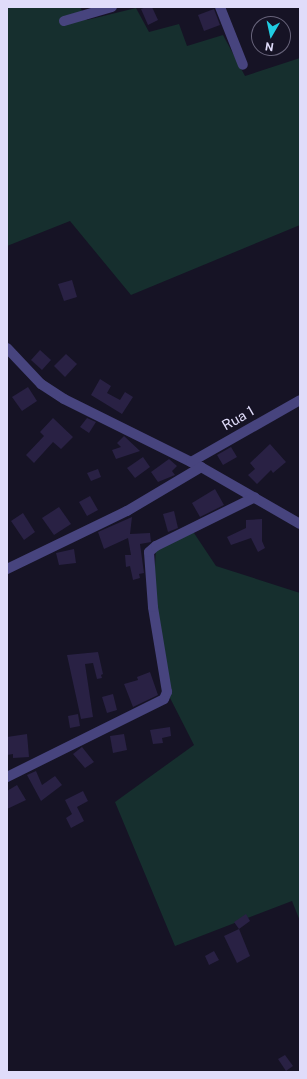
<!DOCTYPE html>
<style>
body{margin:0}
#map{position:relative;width:307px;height:1079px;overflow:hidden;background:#161325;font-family:"Public Sans",sans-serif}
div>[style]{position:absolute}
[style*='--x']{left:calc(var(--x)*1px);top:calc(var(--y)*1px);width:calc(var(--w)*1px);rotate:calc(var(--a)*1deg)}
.green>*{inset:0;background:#162f2e}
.building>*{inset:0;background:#292144}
.minor>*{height:10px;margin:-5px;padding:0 5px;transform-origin:5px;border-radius:5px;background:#47447e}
span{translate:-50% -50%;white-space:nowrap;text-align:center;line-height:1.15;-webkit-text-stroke:3px #161325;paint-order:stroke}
.street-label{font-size:14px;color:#e0dcfa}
.frame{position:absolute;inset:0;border:8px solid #e0dcfa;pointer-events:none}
.north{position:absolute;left:251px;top:16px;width:40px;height:40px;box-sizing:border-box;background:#161325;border:1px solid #67637a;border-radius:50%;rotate:189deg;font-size:11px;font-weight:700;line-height:16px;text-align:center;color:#e0dcfa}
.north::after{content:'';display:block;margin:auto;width:14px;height:18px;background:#20cce2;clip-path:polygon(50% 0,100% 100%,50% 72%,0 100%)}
</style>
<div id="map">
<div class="green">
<div style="clip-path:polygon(7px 7px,80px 7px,87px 20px,136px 8px,149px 32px,179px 24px,187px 46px,223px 35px,245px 76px,300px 58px,300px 225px,131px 295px,70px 221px,7px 246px)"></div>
<div style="clip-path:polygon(192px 530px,216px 566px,300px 593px,300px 921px,292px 901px,175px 946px,115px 802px,194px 745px,167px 692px,153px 607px,156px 546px)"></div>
</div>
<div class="building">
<div style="clip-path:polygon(146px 7px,152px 7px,158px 20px,148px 25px,141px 9px)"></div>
<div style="clip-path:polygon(214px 9px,220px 25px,204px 31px,198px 15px)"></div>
<div style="clip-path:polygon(72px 280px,77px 297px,64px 301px,58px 284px)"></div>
<div style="clip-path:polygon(40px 350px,51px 360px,42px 370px,31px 360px)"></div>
<div style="clip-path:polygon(66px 354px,77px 364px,65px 377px,54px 366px)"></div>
<div style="clip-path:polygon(100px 379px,111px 386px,107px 393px,120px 400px,125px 392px,133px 397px,122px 414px,91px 395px)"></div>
<div style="clip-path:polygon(28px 387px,37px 401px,22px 411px,12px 397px)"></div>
<div style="clip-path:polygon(53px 418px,73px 437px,61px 449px,53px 442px,34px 463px,26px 455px,44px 436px,40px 432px)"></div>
<div style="clip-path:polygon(87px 418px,96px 422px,89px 433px,80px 427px)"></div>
<div style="clip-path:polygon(124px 436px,140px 451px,116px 459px,112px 450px,121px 447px,117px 443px)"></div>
<div style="clip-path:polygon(270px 444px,286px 462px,273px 473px,271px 470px,257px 484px,248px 475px,255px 469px,250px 463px)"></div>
<div style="clip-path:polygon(231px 447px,237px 457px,223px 465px,217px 455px)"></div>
<div style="clip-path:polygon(143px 457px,150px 467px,135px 478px,127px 468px)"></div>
<div style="clip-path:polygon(169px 459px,177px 466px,172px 471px,175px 475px,158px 482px,151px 472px)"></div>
<div style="clip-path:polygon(98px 469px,101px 477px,91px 481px,87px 473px)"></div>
<div style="clip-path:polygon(215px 489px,224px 505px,200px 517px,192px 503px)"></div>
<div style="clip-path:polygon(90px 496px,98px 510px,87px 516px,79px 502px)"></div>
<div style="clip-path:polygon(59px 507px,71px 524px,54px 535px,42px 518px)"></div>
<div style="clip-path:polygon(174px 511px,178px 528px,168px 532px,163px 514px)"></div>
<div style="clip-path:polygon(23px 513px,35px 532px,24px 540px,11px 521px)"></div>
<div style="clip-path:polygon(132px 517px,130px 534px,150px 533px,151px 542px,140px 544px,144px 573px,139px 574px,140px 578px,133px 580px,130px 566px,126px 567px,125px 555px,131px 555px,128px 538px,104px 549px,98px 532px)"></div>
<div style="clip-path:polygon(262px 519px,262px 541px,265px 548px,258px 552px,251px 538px,231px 545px,227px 537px,246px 528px,246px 520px)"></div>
<div style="clip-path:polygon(74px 549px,76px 563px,59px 565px,56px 553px)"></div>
<div style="clip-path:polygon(98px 652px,103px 674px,101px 675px,102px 678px,97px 679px,93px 663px,85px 664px,93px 717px,81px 719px,67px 655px)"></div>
<div style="clip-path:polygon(150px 672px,158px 695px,133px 707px,124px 684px,138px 680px,137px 677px)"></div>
<div style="clip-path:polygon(113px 694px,117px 710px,107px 713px,102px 697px)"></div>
<div style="clip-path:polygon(78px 714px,80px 726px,70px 728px,68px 716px)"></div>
<div style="clip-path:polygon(170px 727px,171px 736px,162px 738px,163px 743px,153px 744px,150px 730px)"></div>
<div style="clip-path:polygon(27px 734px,29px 757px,13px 758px,13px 754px,7px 755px,7px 737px)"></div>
<div style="clip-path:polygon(124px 734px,127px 750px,113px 753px,110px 736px)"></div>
<div style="clip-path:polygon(82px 747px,94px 762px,85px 768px,73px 754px)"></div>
<div style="clip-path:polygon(36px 771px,42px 785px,55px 776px,62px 785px,41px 801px,27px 775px)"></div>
<div style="clip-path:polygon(17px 785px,26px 800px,7px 809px,7px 791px)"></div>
<div style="clip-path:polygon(83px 791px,88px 801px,77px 807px,84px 821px,71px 828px,66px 818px,72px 814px,65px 800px)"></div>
<div style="clip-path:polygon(246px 914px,250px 921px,239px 929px,234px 922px)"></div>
<div style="clip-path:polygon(239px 929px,250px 956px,237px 963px,224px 936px)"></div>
<div style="clip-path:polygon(214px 951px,219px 960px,209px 965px,205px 956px)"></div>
<div style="clip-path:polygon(285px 1055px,293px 1066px,286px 1071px,278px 1059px)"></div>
</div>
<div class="minor">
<div style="--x:220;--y:7;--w:62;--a:68.4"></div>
<div style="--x:64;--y:21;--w:50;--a:-16.3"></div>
<div style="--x:7;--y:348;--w:50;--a:46.6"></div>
<div style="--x:41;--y:384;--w:27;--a:33"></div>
<div style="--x:64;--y:399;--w:153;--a:26.4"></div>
<div style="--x:201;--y:467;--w:114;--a:29.9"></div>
<div style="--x:191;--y:462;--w:125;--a:-29.6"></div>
<div style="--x:7;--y:569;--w:133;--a:-25.8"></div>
<div style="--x:127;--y:511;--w:86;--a:-30.7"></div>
<div style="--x:7;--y:777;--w:175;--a:-26.4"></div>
<div style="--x:164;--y:699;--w:8;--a:-67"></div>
<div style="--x:167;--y:692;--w:86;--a:-99.4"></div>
<div style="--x:153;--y:607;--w:55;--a:-94.2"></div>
<div style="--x:149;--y:552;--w:9;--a:-41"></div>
<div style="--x:156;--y:546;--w:110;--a:-26.3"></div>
</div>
<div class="street-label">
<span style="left:238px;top:418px;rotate:-30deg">Rua 1</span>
</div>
<div class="frame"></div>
<div class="north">N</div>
</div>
